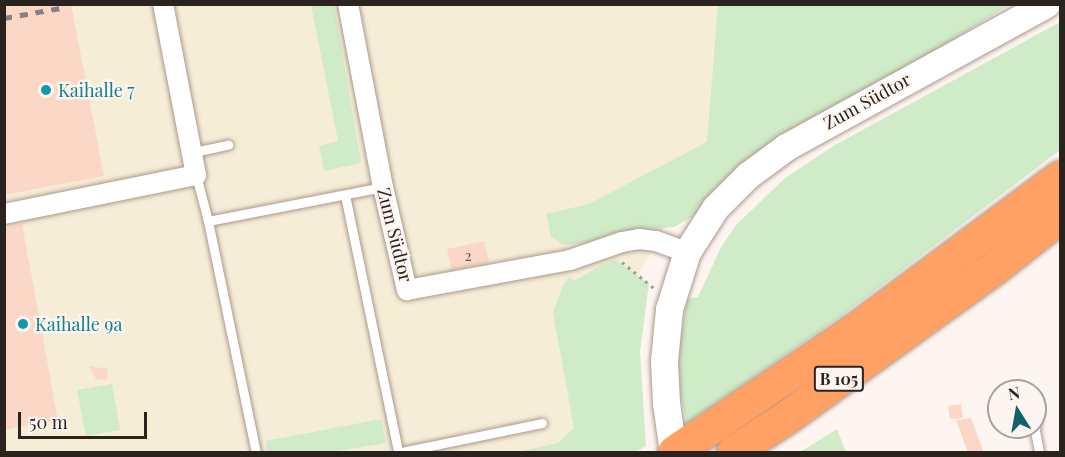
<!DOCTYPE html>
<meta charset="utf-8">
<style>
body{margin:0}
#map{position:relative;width:1065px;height:457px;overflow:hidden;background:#fef5f1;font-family:"Playfair Display",serif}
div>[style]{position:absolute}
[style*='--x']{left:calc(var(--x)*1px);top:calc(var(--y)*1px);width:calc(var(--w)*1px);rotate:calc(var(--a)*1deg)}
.commercial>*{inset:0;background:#f6edd7}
.green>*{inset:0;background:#cfebc7}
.building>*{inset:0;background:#fad8c5}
.path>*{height:3px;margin-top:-1.5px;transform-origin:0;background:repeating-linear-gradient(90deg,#a59d98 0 3px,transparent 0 7.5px)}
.roads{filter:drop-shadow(0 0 2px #ac988c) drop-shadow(0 0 2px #ac988c)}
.lane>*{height:9px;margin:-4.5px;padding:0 4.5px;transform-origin:4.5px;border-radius:4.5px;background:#fff}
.street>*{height:20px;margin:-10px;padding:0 10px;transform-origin:10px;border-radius:10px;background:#fff}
.secondary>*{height:27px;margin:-13.5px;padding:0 13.5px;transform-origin:13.5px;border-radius:13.5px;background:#fff}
.highway>*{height:33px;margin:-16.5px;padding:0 16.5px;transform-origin:16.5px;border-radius:16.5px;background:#ffa165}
.rail>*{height:4.5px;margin-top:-2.25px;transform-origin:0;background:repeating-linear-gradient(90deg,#88807c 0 8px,transparent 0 16px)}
.dots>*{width:16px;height:16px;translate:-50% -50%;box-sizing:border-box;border:3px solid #fef5f1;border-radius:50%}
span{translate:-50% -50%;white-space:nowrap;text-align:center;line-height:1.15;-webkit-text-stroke:4.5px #fef5f1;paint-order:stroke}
.number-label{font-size:15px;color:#5e5048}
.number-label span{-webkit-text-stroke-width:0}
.shield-label span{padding:2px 4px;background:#fef5f1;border:2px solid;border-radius:4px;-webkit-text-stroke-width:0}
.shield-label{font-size:16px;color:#2a231e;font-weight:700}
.culture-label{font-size:18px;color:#0d838f}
.left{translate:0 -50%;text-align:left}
.street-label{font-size:18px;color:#2a231e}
.frame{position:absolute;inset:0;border:6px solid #2a231e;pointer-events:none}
.north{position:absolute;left:987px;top:379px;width:60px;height:60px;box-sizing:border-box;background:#fef5f1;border:2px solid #a9a19d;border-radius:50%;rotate:349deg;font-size:16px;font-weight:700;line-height:24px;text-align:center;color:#2a231e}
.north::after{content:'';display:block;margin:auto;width:21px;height:27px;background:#14626b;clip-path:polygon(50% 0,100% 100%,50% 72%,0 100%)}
.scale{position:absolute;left:18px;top:412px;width:129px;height:27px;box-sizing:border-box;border:3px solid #2a231e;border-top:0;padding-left:8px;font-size:18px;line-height:21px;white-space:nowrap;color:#2a231e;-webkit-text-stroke:4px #fef5f1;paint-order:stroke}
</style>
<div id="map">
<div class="commercial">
<div style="clip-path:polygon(4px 5px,1009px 5px,742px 159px,667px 223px,644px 264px,633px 288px,625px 415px,561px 447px,536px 452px,5px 452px)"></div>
</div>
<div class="green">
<div style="clip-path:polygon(311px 5px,334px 5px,361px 163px,324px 171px,319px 146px,338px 141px)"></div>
<div style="clip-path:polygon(718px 5px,1009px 5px,922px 59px,750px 159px,692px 217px,674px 227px,628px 231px,586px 243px,564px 245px,551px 237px,546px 214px,589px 204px,707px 142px)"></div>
<div style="clip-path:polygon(1060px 22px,1060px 150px,840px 317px,687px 423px,677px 379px,680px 343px,687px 299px,698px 297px,721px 247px,737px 224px,785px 178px,835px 145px)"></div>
<div style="clip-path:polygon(615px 260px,649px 283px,640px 352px,646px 446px,635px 452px,517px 452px,558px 443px,574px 428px,553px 313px,563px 286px,569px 277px,575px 281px,599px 266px)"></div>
<div style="clip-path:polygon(112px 384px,120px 430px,86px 436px,77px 390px)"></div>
<div style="clip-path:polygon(381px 419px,386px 443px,331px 452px,269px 452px,266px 449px,266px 441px)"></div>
<div style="clip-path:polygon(837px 429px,846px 452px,800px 452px)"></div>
</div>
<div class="building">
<div style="clip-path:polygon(4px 4px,71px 4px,104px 176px,4px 195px)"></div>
<div style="clip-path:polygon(22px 224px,58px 420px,4px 430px,4px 228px)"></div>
<div style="clip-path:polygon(484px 241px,489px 262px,452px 270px,447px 249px)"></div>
<div style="clip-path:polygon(89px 366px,108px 369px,107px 380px,96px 379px)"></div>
<div style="clip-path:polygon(961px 404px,963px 418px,950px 419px,948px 406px)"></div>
<div style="clip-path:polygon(971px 418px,984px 453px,968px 453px,956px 420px)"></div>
</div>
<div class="path">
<div style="--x:622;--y:262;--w:41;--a:39.1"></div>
</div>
<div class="roads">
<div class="lane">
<div style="--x:194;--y:152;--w:35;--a:-12"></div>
<div style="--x:196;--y:175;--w:48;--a:75.4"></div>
<div style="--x:208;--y:221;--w:178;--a:-11"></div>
<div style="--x:345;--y:195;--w:262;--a:78.3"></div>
<div style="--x:208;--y:221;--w:236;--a:78.3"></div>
<div style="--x:1037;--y:408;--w:23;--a:95"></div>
<div style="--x:1035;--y:431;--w:21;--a:79"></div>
<div style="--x:401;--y:452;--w:144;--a:-11.6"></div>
</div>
<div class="street">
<div style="--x:348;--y:4;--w:186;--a:79.2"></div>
<div style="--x:383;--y:187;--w:106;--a:76.9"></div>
<div style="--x:407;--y:290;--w:166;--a:-10.4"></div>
<div style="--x:570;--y:260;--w:55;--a:-19.1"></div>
<div style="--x:622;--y:242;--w:17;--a:-10"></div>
<div style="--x:639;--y:239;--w:17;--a:7"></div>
<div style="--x:656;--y:241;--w:33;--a:20"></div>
<div style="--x:4;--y:214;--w:196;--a:-11.5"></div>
<div style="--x:196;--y:175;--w:174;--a:-100.9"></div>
</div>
<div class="secondary">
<div style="--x:673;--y:452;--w:49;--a:-98.1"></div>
<div style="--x:666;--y:403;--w:42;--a:-92.7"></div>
<div style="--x:664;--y:361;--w:52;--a:-84.5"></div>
<div style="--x:669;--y:309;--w:60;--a:-72.5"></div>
<div style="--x:687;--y:252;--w:52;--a:-57.5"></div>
<div style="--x:715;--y:208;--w:47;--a:-45"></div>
<div style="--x:748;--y:175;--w:47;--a:-36.4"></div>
<div style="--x:786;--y:147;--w:297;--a:-28.8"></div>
</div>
<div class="highway">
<div style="--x:674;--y:452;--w:216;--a:-34.1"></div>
<div style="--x:853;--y:331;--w:258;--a:-36.6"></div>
<div style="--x:733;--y:452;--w:66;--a:-33.2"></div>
<div style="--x:788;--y:416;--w:255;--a:-35.7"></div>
<div style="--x:995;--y:267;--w:83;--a:-38.1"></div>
</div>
</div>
<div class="rail">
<div style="--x:4;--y:18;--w:63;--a:-10.1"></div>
</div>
<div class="dots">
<div style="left:46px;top:90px;background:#0f9aa8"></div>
<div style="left:23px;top:324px;background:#0f9aa8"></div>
</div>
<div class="number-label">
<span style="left:468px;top:256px">2</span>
</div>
<div class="shield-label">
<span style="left:839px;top:379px">B 105</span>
</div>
<div class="culture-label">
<span class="left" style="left:58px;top:90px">Kaihalle 7</span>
<span class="left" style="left:35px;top:324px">Kaihalle 9a</span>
</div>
<div class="street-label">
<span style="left:867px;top:101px;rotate:-29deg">Zum Südtor</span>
<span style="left:395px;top:235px;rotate:76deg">Zum Südtor</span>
</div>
<div class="frame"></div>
<div class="north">N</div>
<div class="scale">50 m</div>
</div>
